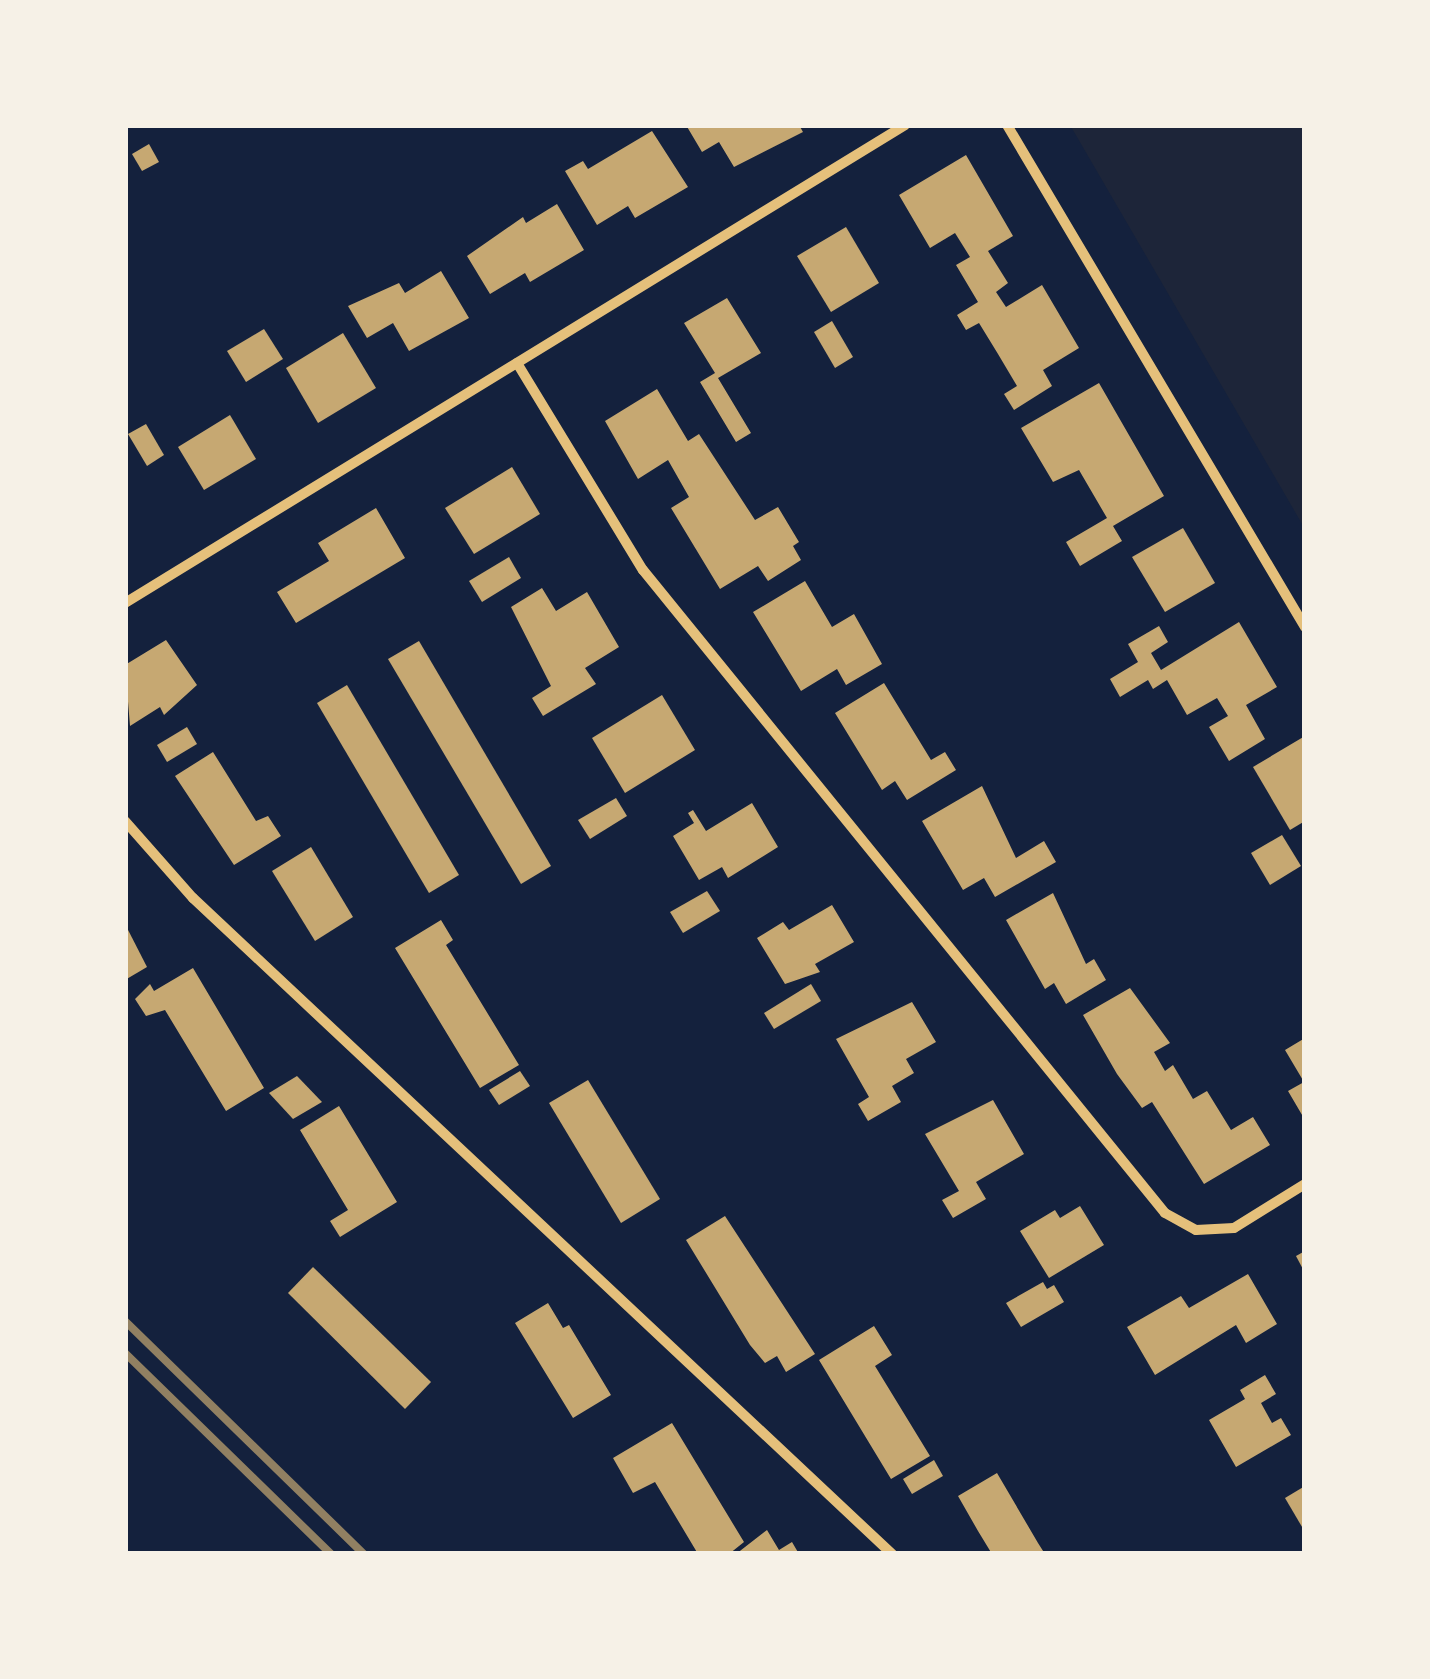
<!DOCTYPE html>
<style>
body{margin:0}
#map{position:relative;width:1430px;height:1679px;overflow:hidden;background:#14213d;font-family:"Exo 2",sans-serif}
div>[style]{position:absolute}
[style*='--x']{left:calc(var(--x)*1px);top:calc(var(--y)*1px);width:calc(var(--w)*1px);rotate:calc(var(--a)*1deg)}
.green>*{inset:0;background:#1d2539}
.building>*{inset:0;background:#c6a872}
.minor>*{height:10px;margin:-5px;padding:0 5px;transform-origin:5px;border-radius:5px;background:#e5c07b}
.rail>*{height:8px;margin:-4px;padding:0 4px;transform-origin:4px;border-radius:4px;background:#918062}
span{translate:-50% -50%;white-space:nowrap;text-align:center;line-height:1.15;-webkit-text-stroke:8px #f6f1e7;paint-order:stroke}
.frame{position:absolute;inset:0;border:128px solid #f6f1e7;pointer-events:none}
</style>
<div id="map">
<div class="green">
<div style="clip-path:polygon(1070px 125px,1305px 125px,1305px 529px)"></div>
</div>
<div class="building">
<div style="clip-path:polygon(686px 125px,799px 125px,803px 132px,734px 167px,719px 142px,702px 152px)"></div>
<div style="clip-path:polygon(652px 131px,688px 187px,635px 218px,628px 206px,597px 225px,565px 171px,583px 161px,588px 169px)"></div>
<div style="clip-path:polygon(149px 144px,159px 162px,142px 171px,132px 154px)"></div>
<div style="clip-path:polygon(966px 155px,1013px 236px,988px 251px,1008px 283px,996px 292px,1006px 307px,1042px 285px,1079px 348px,1043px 370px,1052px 386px,1014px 410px,1004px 394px,1017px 386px,998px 354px,979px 323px,966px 330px,957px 315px,978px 302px,956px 265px,970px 257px,955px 233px,930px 248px,899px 195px)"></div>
<div style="clip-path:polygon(557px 204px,584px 250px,530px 282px,525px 273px,490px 294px,467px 256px,523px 217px,526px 223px)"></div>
<div style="clip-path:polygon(846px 227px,879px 283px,831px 312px,797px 256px)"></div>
<div style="clip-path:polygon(441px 271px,469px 318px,409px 351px,393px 323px,367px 338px,348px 306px,399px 283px,405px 293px)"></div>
<div style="clip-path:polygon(727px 298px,761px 353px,718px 378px,751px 433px,736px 442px,700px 382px,715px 373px,684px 323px)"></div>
<div style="clip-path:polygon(832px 321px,853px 357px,835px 368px,814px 332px)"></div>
<div style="clip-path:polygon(264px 329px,283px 359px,246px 382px,227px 351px)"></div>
<div style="clip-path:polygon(343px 333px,376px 388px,318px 423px,286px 368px)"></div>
<div style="clip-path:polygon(1099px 383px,1164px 496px,1113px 526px,1122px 541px,1080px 566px,1066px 542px,1107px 518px,1079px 470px,1053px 482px,1021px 428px)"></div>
<div style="clip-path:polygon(657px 389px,688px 441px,699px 434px,755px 520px,778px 507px,799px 542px,793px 546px,801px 560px,768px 581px,758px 566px,720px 589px,671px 508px,689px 497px,668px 460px,638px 479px,605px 421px)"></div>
<div style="clip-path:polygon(230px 415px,256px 459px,204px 490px,178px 447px)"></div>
<div style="clip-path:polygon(146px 424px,164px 455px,147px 466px,128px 434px)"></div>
<div style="clip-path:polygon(512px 467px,540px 514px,474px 554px,445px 508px)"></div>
<div style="clip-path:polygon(376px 508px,405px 558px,296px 623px,277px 592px,329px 561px,318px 543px)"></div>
<div style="clip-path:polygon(1183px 528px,1215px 583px,1165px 612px,1132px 557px)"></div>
<div style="clip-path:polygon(509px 557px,521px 578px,482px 602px,469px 581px)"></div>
<div style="clip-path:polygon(805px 581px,832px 627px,854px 614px,882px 664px,846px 685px,837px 669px,801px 691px,753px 612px)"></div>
<div style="clip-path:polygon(542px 588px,556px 611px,587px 592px,619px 647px,585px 668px,596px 684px,543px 716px,532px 698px,551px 686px,511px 607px)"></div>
<div style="clip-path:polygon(1239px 622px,1277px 687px,1246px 705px,1265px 739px,1229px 761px,1209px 727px,1228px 716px,1217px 698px,1187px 715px,1167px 680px,1153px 689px,1148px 680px,1120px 697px,1110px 679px,1138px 662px,1128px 644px,1159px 626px,1168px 642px,1151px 653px,1161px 670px)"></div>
<div style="clip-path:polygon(166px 640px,197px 685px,164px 715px,160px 707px,130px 726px,125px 665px)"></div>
<div style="clip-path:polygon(419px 641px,551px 866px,521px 884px,388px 659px)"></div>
<div style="clip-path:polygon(884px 683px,931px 760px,945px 752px,956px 770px,907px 800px,895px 781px,882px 790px,835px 713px)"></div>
<div style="clip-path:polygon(347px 685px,459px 875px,429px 893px,317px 703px)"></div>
<div style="clip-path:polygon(662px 695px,695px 750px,625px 793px,592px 738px)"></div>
<div style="clip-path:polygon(187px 727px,197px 744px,167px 762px,157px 745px)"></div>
<div style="clip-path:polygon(1305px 736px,1305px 821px,1290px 830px,1253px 767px)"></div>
<div style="clip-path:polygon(213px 752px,256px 821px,268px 816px,281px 836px,234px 865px,175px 776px)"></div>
<div style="clip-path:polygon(982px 786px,1016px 858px,1044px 841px,1056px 862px,995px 897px,984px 878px,963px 890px,922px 821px)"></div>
<div style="clip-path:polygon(616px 798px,627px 816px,590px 839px,578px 820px)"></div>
<div style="clip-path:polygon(752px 803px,778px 847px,728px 878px,722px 867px,699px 880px,673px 836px,694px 823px,688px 813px,693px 810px,706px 831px)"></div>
<div style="clip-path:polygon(1282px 835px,1301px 866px,1270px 885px,1251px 853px)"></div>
<div style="clip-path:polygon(311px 847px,353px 917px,315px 941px,272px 871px)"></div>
<div style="clip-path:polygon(707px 891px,720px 911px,683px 933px,670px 912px)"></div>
<div style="clip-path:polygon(1053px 893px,1086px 964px,1094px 959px,1106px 980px,1066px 1004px,1054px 983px,1045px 989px,1006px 920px)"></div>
<div style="clip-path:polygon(832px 905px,854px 942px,815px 964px,820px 972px,785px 984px,757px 938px,783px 922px,789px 930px)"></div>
<div style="clip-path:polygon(441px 920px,453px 940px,446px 945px,519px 1065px,480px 1088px,395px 948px)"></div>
<div style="clip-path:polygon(125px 924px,147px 967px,125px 980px)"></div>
<div style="clip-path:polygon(193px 968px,264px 1088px,226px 1111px,165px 1010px,146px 1016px,135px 999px,150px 984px,154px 991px)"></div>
<div style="clip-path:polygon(811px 984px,821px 1001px,774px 1029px,764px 1013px)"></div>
<div style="clip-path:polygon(1130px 988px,1170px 1043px,1154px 1052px,1165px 1071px,1173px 1065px,1193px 1099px,1207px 1091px,1231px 1130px,1253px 1117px,1270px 1145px,1204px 1184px,1152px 1102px,1142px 1108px,1117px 1074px,1083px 1015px)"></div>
<div style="clip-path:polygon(912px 1002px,936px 1042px,906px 1059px,914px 1073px,892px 1086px,901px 1102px,868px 1121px,858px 1104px,869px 1097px,836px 1039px)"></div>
<div style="clip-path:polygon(1305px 1038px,1305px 1120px,1288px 1091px,1304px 1082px,1285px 1050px)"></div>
<div style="clip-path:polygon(520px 1071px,530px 1086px,499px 1105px,489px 1090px)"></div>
<div style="clip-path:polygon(297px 1076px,322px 1102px,293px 1119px,269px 1093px)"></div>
<div style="clip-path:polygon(588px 1080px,660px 1199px,621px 1223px,549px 1103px)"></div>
<div style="clip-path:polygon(993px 1100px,1024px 1154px,976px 1182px,986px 1199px,953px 1218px,942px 1200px,959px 1191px,925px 1134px)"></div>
<div style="clip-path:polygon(339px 1106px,397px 1202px,340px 1237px,330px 1221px,348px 1210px,300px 1130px)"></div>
<div style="clip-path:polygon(1080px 1206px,1104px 1245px,1049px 1278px,1020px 1231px,1055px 1210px,1060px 1218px)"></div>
<div style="clip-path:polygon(725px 1216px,815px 1354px,786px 1372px,777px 1356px,765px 1363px,750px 1345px,686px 1240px)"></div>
<div style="clip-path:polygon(1305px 1251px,1305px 1273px,1296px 1256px)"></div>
<div style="clip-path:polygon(313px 1267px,431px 1382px,405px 1409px,288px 1293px)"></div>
<div style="clip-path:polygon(1248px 1274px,1277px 1324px,1246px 1343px,1236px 1325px,1155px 1375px,1127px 1327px,1181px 1296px,1189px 1308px)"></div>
<div style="clip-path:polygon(1043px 1282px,1047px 1289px,1054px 1285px,1064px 1302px,1021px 1327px,1006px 1303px)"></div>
<div style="clip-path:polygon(548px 1303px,563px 1328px,569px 1325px,611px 1395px,573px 1418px,515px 1323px)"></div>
<div style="clip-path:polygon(874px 1326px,892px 1355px,875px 1366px,930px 1456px,891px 1479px,819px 1360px)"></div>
<div style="clip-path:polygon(1265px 1375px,1276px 1394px,1261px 1403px,1272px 1423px,1281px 1418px,1291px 1435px,1236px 1467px,1209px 1420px,1245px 1399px,1240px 1390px)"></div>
<div style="clip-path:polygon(672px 1423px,744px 1542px,729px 1554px,698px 1554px,655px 1482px,633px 1493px,613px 1458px)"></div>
<div style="clip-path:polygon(934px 1460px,943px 1476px,912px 1494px,903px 1479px)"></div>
<div style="clip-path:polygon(997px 1473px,1038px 1543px,1045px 1554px,992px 1554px,978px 1531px,958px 1496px)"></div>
<div style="clip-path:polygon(1305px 1486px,1305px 1532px,1285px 1498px)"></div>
<div style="clip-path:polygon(767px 1530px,779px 1550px,792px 1542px,799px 1554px,736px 1554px)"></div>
</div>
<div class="minor">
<div style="--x:1007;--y:125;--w:584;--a:59.31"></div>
<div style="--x:517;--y:363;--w:242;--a:58.7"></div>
<div style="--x:643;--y:570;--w:828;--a:50.93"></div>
<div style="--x:1165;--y:1213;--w:35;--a:29"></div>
<div style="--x:1196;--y:1230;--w:38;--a:-3"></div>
<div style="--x:1234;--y:1228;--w:84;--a:-31.8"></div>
<div style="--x:125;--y:603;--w:915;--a:-31.5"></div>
<div style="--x:125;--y:821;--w:103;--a:48.6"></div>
<div style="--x:193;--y:898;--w:959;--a:43.18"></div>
</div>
<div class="rail">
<div style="--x:125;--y:1321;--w:334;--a:44.3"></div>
<div style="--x:125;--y:1353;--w:288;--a:44.3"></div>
</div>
<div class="frame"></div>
</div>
